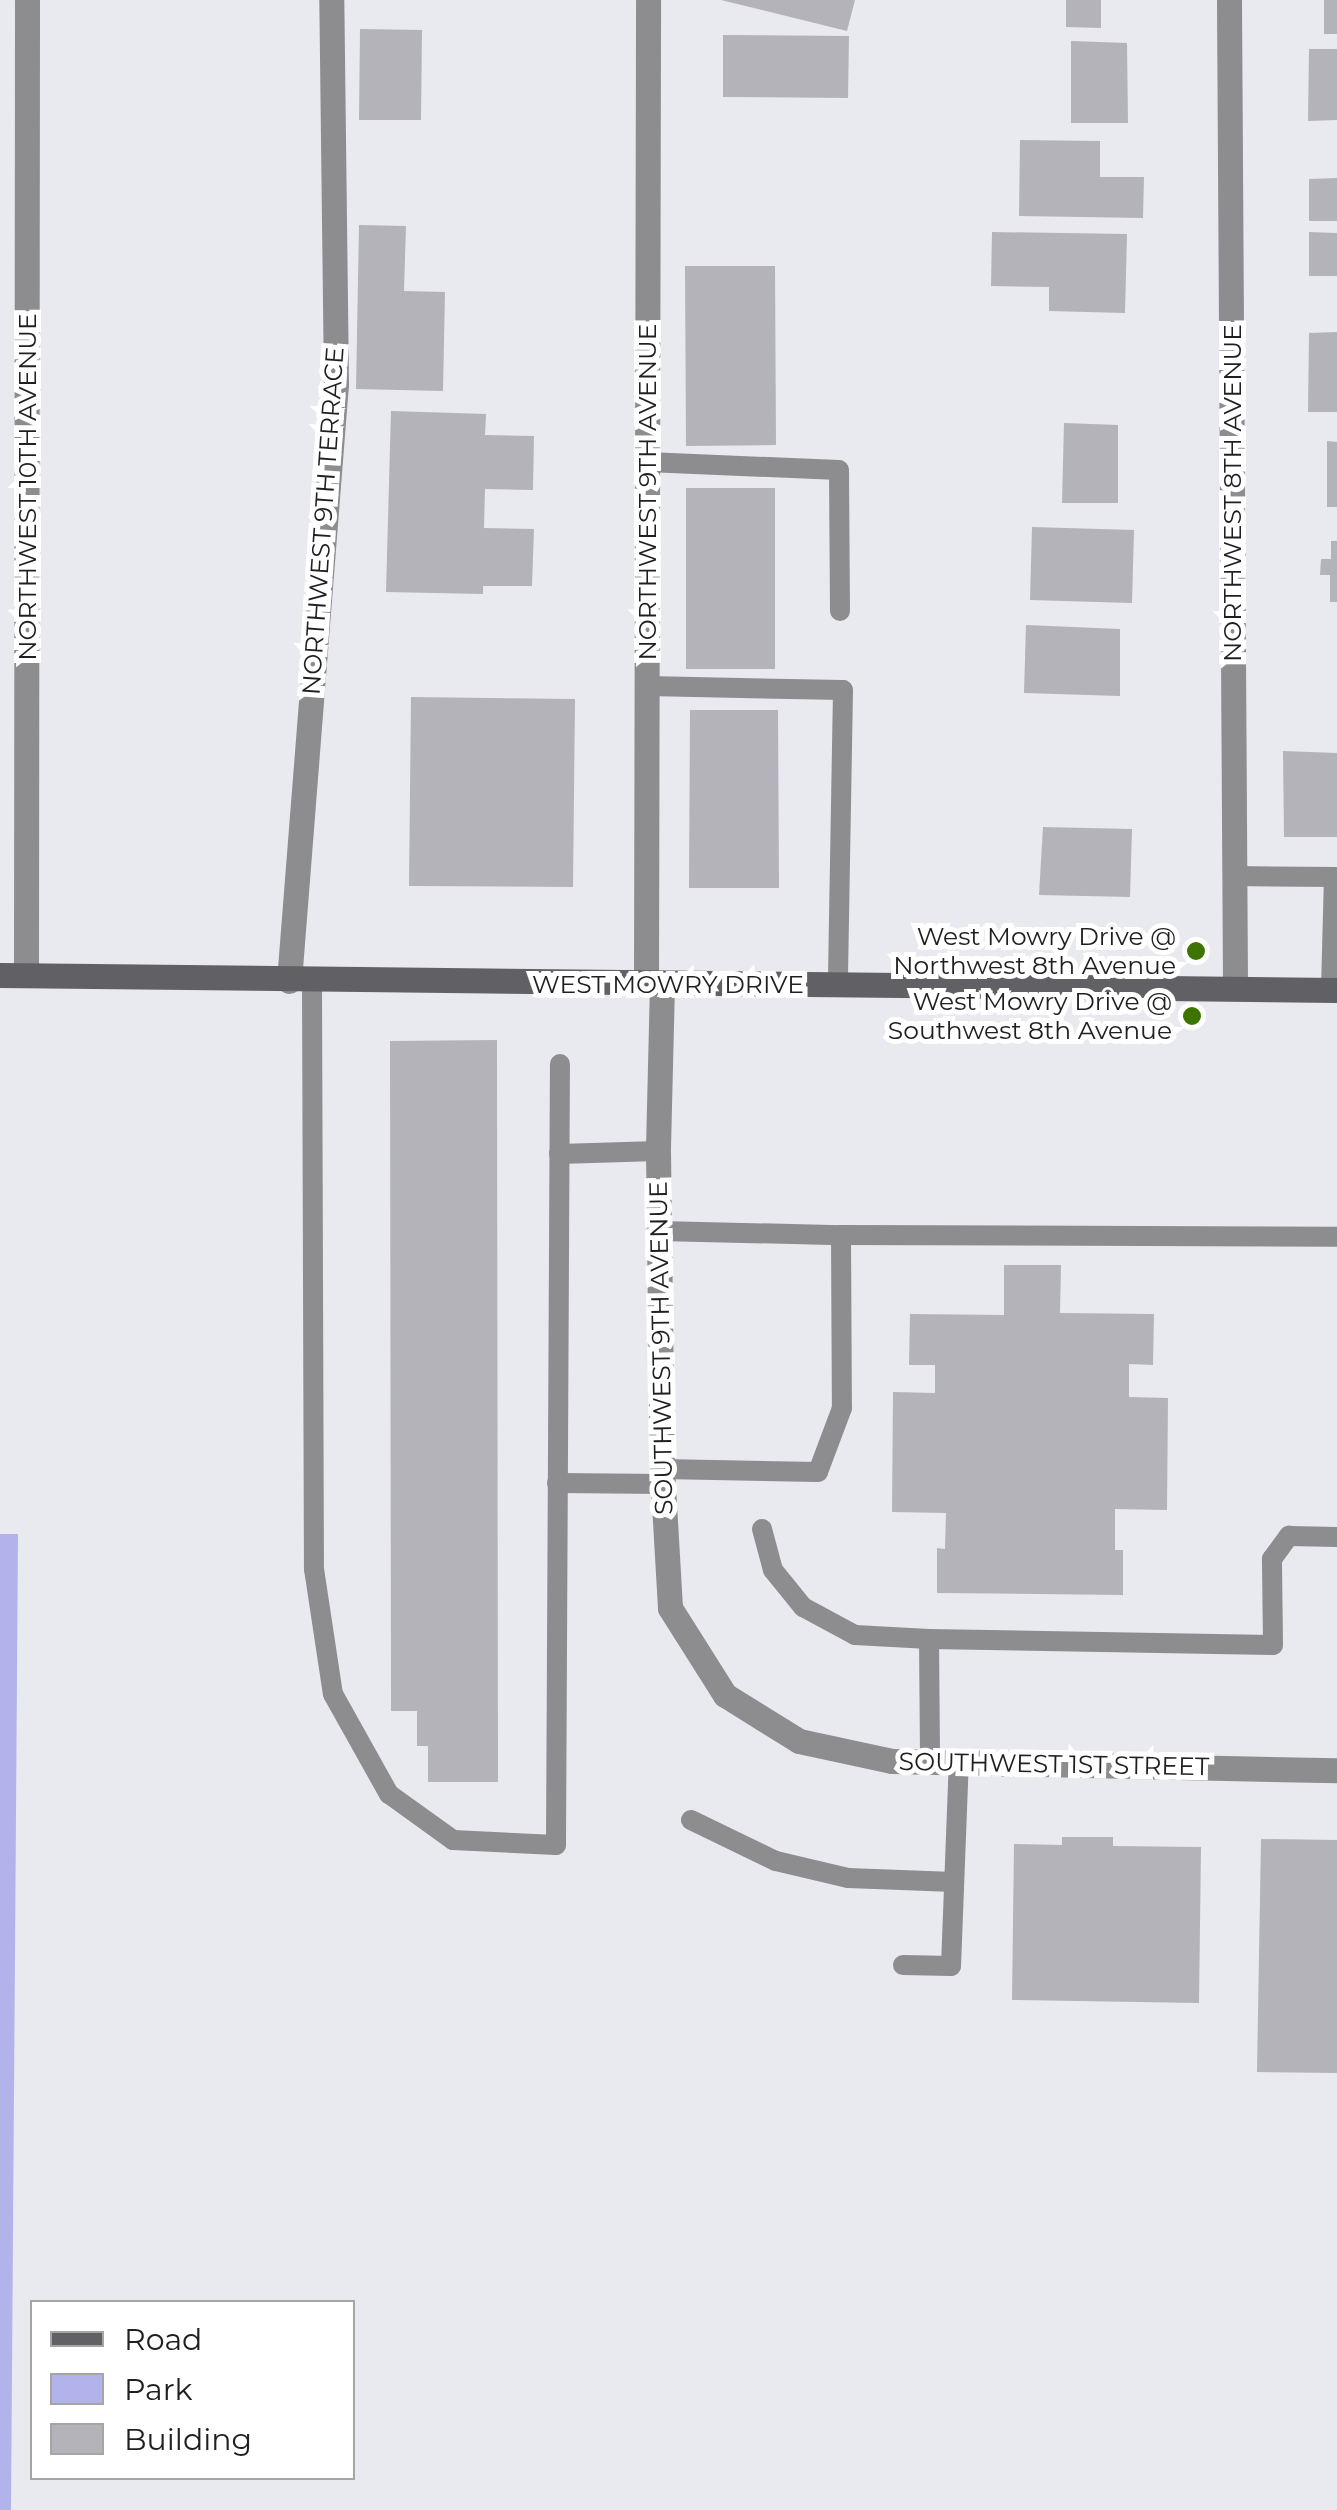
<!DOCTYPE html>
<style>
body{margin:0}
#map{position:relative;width:1337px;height:2510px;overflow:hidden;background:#e9e9f0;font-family:Montserrat,sans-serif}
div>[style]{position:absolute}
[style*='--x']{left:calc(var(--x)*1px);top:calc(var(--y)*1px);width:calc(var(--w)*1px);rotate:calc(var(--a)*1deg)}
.green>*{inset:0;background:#b2b3ea}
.building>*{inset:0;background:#b3b3b9}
.lane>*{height:20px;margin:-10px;padding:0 10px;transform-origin:10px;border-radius:10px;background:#8d8d8f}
.street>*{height:25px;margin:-12.5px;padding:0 12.5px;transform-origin:12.5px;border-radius:12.5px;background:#8d8d8f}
.secondary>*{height:25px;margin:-12.5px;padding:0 12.5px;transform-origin:12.5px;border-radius:12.5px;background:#616165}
.dots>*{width:28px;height:28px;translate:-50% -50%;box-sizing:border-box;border:5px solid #fff;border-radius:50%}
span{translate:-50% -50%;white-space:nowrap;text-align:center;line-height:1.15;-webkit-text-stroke:10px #fff;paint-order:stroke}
.street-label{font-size:25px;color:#1f1f21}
.poi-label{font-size:25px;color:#1f1f21}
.right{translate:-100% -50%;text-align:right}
.legend{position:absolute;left:30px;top:2300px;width:325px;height:180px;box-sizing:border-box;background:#fff;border:2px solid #a5a5a6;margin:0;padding:12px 18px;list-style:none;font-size:30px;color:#1f1f21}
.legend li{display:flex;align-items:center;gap:20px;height:50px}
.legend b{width:50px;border:2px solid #a5a5a6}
</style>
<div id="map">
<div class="green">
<div style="clip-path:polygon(0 1534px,18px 1534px,11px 2510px,0 2510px)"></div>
</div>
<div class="building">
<div style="clip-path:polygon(721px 0,855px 0,847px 31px)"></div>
<div style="clip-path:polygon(1066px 0,1101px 0,1101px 28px,1066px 27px)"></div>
<div style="clip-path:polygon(1324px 0,1337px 0,1337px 34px,1324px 34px)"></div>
<div style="clip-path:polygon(360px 29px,422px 30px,421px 120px,359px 120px)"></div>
<div style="clip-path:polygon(723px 35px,849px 36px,848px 98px,723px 97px)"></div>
<div style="clip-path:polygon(1071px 41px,1127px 43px,1128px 123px,1071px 123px)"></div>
<div style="clip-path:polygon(1309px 49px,1337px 49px,1337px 120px,1308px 121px)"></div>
<div style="clip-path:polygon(1020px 140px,1100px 141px,1100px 177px,1144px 177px,1143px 218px,1019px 216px)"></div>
<div style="clip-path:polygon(1337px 178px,1337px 221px,1309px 221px,1309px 179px)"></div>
<div style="clip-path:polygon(359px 225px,406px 226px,404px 291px,445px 292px,443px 391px,356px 389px)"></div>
<div style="clip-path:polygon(992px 232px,1127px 234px,1125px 313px,1049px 311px,1049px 287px,991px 286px)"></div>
<div style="clip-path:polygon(1309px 232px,1337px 233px,1337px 276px,1309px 276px)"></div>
<div style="clip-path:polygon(685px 266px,775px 266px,776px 445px,686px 446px)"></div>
<div style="clip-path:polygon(1337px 332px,1337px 412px,1308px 412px,1309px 333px)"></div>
<div style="clip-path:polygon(391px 411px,486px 414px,485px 435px,534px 436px,533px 490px,485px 489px,484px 528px,534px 529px,532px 586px,483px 586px,483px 594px,386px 592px)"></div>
<div style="clip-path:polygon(1064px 423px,1118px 425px,1118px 503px,1062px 503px)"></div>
<div style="clip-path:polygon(1327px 441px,1337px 442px,1337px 507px,1327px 507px)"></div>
<div style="clip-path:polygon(686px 488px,775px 488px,775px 669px,686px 669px)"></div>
<div style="clip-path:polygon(1032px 527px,1134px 530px,1132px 603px,1030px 600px)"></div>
<div style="clip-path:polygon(1331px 541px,1337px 541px,1337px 602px,1330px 602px,1330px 575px,1320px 575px,1321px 559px,1331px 559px)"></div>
<div style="clip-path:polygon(1026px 625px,1120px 629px,1120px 696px,1024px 693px)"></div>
<div style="clip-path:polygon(411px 697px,575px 699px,573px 887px,409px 886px)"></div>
<div style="clip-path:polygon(690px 710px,778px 710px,779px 888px,689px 888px)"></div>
<div style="clip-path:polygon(1283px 751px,1337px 753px,1337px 837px,1284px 837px)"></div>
<div style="clip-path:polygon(1043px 827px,1132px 829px,1130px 897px,1039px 895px)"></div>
<div style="clip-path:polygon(497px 1040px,498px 1782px,428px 1782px,428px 1746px,417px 1746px,417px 1711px,391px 1711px,390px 1041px)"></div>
<div style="clip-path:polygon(1004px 1265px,1061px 1265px,1060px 1313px,1154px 1314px,1153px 1365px,1129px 1364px,1129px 1397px,1168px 1398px,1167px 1510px,1115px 1509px,1115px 1550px,1123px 1550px,1123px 1595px,937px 1593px,937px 1548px,945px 1549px,946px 1513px,892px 1512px,893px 1392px,935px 1393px,935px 1365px,909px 1365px,910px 1314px,1004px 1315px)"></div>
<div style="clip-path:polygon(1062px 1837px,1113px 1837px,1113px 1846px,1201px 1847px,1199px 2003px,1012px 2000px,1014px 1844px,1062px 1845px)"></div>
<div style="clip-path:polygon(1261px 1839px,1337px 1840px,1337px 2073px,1257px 2072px)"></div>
</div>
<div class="lane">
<div style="--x:647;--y:462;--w:192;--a:2.4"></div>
<div style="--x:839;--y:470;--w:141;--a:89.6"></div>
<div style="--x:647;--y:686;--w:196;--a:1.2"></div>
<div style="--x:843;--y:690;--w:295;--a:91"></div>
<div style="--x:1234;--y:876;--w:103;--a:0.6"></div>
<div style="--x:312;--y:981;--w:588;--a:89.81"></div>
<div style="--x:314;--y:1569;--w:126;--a:81.4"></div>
<div style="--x:333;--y:1694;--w:115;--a:60.8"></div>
<div style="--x:389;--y:1794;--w:79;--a:35.7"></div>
<div style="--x:453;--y:1840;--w:103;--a:2.8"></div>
<div style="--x:556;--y:1845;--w:781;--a:-89.71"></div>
<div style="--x:1331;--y:990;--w:113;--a:-88.5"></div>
<div style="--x:559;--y:1154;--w:99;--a:-1.7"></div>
<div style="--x:659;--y:1231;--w:182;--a:1.3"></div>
<div style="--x:841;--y:1235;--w:173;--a:89.7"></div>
<div style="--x:842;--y:1408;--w:68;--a:110.6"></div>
<div style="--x:818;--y:1472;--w:156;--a:-178.9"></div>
<div style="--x:841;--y:1235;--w:496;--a:0.2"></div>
<div style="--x:557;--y:1483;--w:105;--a:0.5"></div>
<div style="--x:762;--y:1529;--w:42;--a:75"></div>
<div style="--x:773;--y:1570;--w:48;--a:51"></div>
<div style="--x:803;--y:1607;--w:59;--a:28.3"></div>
<div style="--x:855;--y:1635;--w:74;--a:3.1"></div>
<div style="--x:929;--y:1639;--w:123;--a:89.5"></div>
<div style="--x:929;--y:1639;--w:344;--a:1"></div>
<div style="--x:1273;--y:1645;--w:86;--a:-90.7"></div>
<div style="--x:1272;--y:1559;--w:29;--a:-54"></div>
<div style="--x:1289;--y:1536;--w:48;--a:1.2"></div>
<div style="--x:691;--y:1820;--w:94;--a:25.8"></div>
<div style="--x:776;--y:1861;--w:74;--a:13.3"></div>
<div style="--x:848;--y:1878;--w:106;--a:2.2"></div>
<div style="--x:903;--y:1965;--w:48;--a:1.2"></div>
<div style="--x:951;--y:1966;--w:204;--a:-87.8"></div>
</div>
<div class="street">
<div style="--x:1229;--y:0;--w:986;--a:89.65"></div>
<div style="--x:26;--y:975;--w:975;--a:-89.94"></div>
<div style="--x:289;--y:981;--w:599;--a:-85.5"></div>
<div style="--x:336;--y:384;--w:384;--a:-90.7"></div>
<div style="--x:646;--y:984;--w:984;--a:-89.88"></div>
<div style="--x:662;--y:984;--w:167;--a:91.4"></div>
<div style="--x:658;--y:1151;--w:318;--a:89.3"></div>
<div style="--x:662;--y:1469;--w:139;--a:86.7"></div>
<div style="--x:670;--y:1608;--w:103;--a:57.7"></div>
<div style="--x:725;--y:1695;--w:87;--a:31.9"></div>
<div style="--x:799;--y:1741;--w:95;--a:12.1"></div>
<div style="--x:892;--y:1761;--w:445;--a:1.2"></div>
</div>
<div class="secondary">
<div style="--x:0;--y:975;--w:1337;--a:0.64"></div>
</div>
<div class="dots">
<div style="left:1196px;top:951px;background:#3d7400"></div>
<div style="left:1192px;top:1016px;background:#3d7400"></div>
</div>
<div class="street-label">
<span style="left:27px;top:487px;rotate:-90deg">NORTHWEST 10TH AVENUE</span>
<span style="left:647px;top:492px;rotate:-90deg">NORTHWEST 9TH AVENUE</span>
<span style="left:1232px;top:493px;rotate:-90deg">NORTHWEST 8TH AVENUE</span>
<span style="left:323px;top:521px;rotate:-86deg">NORTHWEST 9TH TERRACE</span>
<span style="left:668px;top:984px">WEST MOWRY DRIVE</span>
<span style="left:661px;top:1348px;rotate:-91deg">SOUTHWEST 9TH AVENUE</span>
<span style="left:1054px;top:1764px;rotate:1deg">SOUTHWEST 1ST STREET</span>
</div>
<div class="poi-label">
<span class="right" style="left:1176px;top:951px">West Mowry Drive @<br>Northwest 8th Avenue</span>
<span class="right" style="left:1172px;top:1016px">West Mowry Drive @<br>Southwest 8th Avenue</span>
</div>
<ul class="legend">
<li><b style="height:12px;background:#616165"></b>Road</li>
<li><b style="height:28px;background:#b2b3ea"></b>Park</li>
<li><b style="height:28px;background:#b3b3b9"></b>Building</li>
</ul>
</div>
